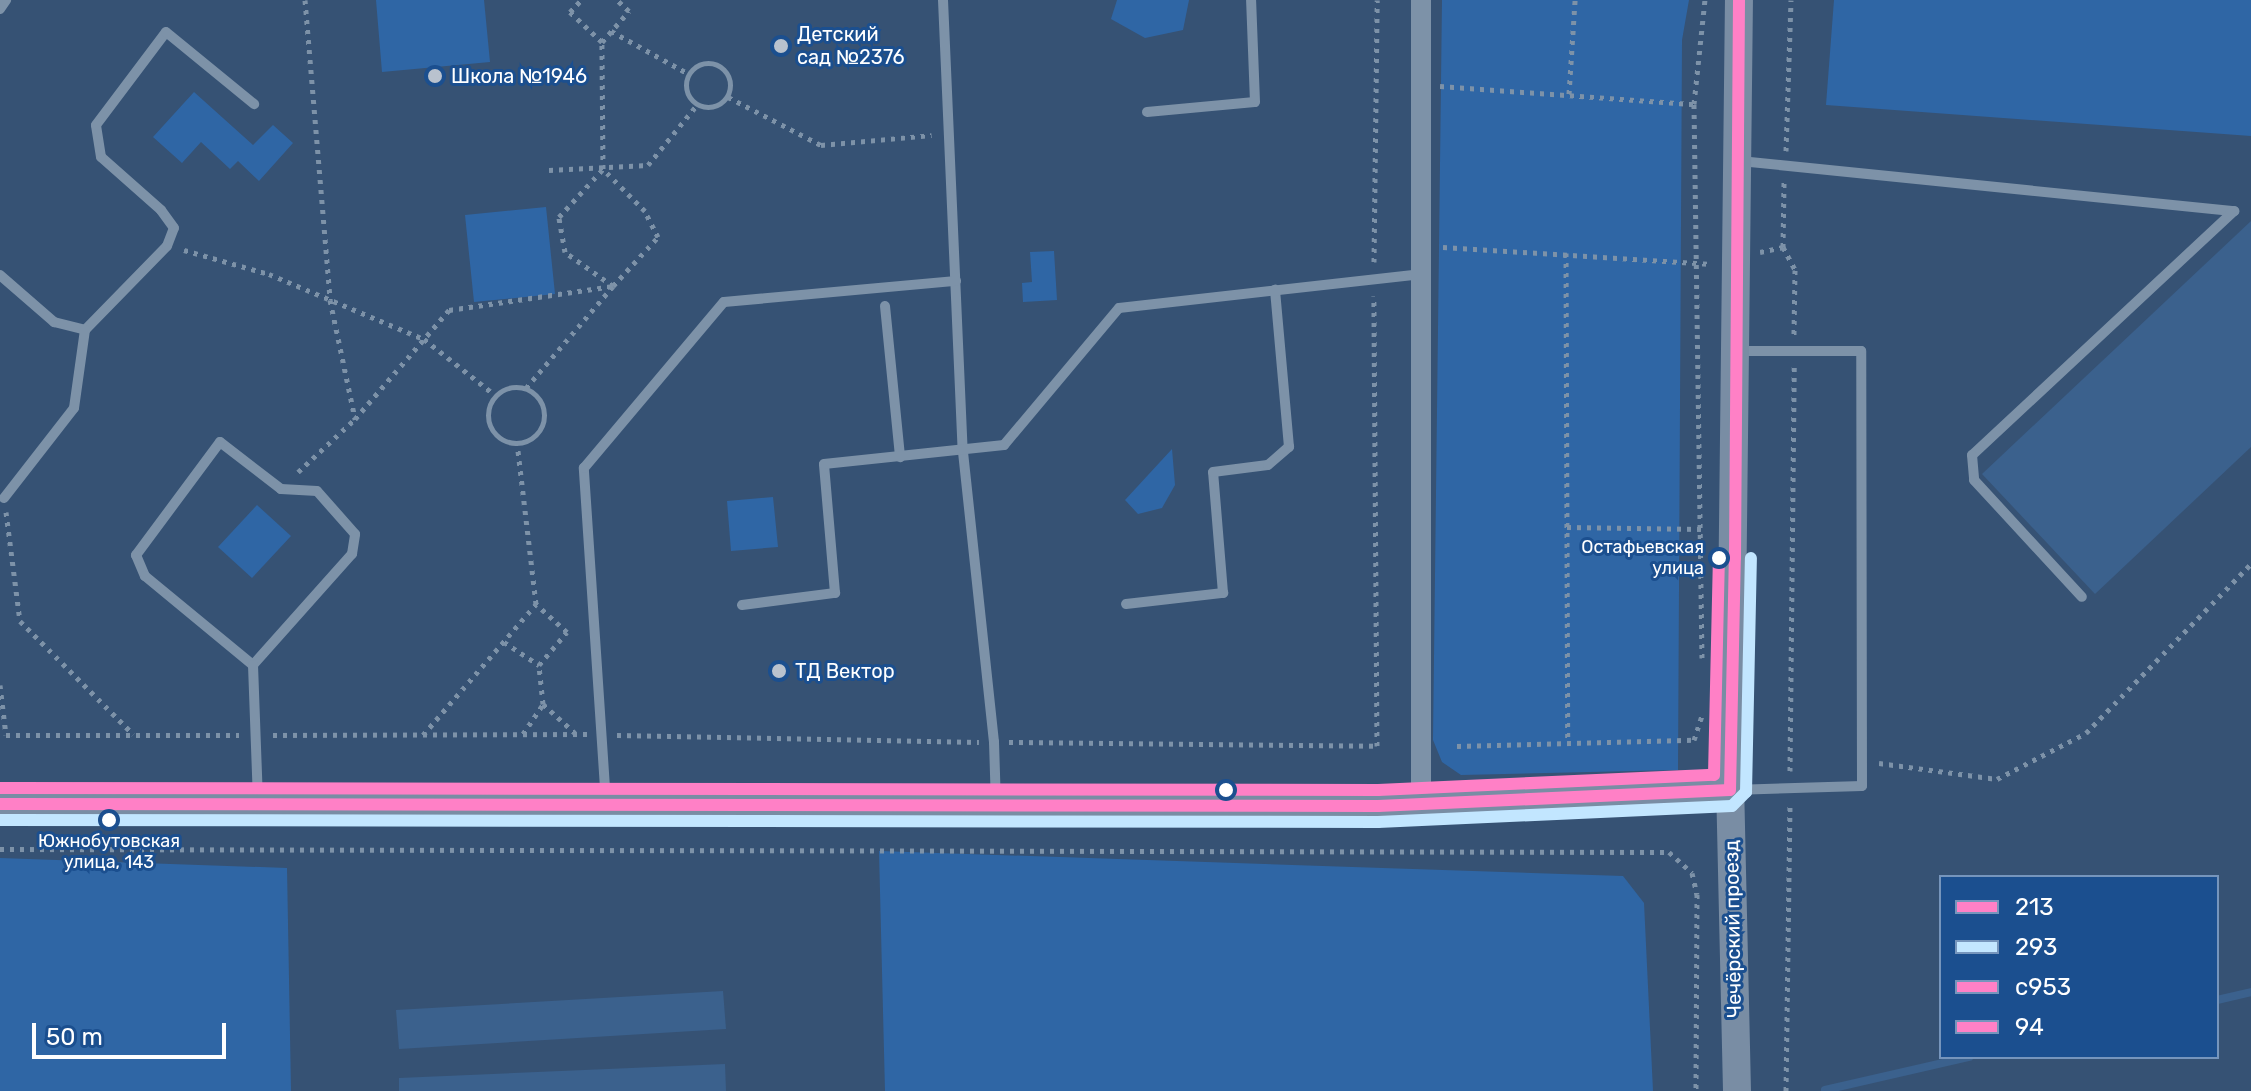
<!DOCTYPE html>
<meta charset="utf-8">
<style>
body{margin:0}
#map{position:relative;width:2251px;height:1091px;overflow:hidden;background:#365274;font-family:Rubik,sans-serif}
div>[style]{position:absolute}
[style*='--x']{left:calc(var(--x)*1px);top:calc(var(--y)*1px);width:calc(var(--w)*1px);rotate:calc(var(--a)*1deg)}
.green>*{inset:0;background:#2f66a5}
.water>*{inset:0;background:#3b618d}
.stream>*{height:8px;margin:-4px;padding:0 4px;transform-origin:4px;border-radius:4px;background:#3b618d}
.path>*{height:5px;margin-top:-2.5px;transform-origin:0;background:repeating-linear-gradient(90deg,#7d92a8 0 4px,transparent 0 10px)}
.path>.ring{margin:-2.5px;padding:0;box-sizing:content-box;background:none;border:5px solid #7d92a8;border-radius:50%}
.lane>*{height:10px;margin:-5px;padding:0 5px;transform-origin:5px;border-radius:5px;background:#7d92a8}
.street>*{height:20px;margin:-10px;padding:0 10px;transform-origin:10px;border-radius:10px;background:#7d92a8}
.secondary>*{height:28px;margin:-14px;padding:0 14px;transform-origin:14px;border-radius:14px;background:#798da4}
.bus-1>*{height:12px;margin:-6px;padding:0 6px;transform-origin:6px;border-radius:6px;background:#ff80c6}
.bus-2>*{height:12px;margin:-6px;padding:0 6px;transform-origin:6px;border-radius:6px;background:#c2e6ff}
.bus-3>*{height:12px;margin:-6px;padding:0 6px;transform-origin:6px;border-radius:6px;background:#ff80c6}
.bus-4>*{height:12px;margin:-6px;padding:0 6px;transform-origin:6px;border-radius:6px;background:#ff80c6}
.dots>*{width:22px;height:22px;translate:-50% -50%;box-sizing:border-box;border:4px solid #1b4f8f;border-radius:50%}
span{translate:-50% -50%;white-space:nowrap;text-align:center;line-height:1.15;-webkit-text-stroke:6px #1b4f8f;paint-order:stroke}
.bus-label{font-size:18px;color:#fff}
.right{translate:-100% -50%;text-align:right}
.poi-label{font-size:20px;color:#fff}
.left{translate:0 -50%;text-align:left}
.street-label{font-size:20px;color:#fff}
.legend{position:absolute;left:1939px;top:875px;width:280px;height:184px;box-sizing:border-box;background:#1b4f8f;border:2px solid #7695bc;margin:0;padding:10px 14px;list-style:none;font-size:24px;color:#fff}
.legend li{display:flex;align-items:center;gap:16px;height:40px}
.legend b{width:40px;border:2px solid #7695bc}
.scale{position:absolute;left:32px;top:1023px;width:194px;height:36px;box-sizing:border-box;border:4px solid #fff;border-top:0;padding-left:10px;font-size:24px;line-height:28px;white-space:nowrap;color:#fff;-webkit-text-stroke:6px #1b4f8f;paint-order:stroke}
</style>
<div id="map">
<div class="green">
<div style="clip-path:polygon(376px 0,484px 0,490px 62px,382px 72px)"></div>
<div style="clip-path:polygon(1117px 0,1189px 0,1183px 30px,1145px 38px,1111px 19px)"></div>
<div style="clip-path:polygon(1442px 0,1689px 0,1682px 40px,1678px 770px,1461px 775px,1442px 762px,1433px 740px)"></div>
<div style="clip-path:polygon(1834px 0,2251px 0,2251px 136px,1826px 105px)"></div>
<div style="clip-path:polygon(194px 92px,253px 145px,273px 125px,293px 143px,259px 181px,238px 161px,230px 169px,201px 142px,182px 163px,153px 137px)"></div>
<div style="clip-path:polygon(546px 207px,555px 294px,474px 302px,465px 215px)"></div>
<div style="clip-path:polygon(1054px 251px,1057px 300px,1023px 302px,1022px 283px,1032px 282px,1030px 252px)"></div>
<div style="clip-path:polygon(1172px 449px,1175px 485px,1162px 508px,1138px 514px,1125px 500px)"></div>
<div style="clip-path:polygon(773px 497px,778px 547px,731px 551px,727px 501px)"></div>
<div style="clip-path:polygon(257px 505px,291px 536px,252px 578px,218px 547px)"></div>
<div style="clip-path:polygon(879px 851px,1623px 876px,1644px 903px,1653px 1091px,885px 1091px)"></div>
<div style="clip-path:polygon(0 858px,287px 868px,291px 1091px,0 1091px)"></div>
</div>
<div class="water">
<div style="clip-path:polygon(2251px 221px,2251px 447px,2095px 594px,1982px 474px)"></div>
<div style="clip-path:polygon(723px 991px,726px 1029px,399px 1049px,396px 1010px)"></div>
<div style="clip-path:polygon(725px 1064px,726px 1091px,399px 1091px,399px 1078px)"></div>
</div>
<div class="stream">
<div style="--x:2217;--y:1000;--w:35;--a:-13"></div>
<div style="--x:1825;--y:1090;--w:148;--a:-12.9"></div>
</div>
<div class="path">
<div style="--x:305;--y:0;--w:301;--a:85.2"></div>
<div style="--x:330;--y:300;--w:122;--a:78.1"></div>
<div style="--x:611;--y:31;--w:89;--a:28.9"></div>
<div style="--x:602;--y:42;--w:41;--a:-48.9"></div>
<div style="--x:629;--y:11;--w:16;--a:-137"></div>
<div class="ring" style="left:686px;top:63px;width:39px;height:39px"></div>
<div style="--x:1440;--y:86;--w:255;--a:4.1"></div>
<div style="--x:1569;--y:94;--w:94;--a:-86.3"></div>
<div style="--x:728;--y:97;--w:105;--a:27.3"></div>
<div style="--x:821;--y:145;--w:111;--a:-5.1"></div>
<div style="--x:1786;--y:151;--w:151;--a:-88.1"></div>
<div style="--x:549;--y:170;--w:99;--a:-2.9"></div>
<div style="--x:648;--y:165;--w:77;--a:-50.8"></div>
<div style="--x:1443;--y:247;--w:269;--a:3.6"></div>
<div style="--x:1783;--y:247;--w:26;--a:62"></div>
<div style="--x:1795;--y:270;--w:65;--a:90.9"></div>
<div style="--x:184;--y:250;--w:88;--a:15.8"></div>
<div style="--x:269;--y:274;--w:168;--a:22.8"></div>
<div style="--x:424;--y:339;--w:90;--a:38.3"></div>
<div style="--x:1760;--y:252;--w:24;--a:-12"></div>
<div style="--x:1783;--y:247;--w:66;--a:-89.1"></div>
<div style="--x:1566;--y:253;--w:490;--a:89.8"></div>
<div style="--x:1374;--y:262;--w:262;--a:-89.3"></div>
<div class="ring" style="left:488px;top:387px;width:51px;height:51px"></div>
<div style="--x:526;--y:388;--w:134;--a:-49.5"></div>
<div style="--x:613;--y:286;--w:59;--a:-144.7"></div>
<div style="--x:565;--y:252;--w:36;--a:-100"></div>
<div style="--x:559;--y:217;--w:65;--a:-47.5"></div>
<div style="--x:603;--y:169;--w:127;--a:-90.5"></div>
<div style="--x:602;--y:42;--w:44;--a:-136.8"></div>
<div style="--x:570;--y:12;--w:16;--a:-47"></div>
<div style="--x:298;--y:472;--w:78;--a:-42.9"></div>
<div style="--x:355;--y:419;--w:144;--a:-49.2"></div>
<div style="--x:449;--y:310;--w:166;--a:-8.3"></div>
<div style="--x:613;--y:286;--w:67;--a:-47.4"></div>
<div style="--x:658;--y:237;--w:29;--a:-117"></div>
<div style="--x:645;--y:211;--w:59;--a:-135"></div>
<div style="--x:6;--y:512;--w:110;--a:82.7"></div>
<div style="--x:20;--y:621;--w:160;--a:45"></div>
<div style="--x:1567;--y:527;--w:134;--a:0.9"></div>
<div style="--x:504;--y:642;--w:42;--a:33.3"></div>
<div style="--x:539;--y:665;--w:43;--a:-49.7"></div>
<div style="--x:567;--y:632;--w:42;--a:-137.9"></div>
<div style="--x:1702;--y:658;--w:554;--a:-90.83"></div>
<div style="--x:1694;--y:104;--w:105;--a:-84"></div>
<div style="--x:0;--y:685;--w:50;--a:83.2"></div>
<div style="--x:6;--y:735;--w:233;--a:0"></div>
<div style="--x:543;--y:704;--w:43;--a:42.2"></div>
<div style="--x:523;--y:734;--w:36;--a:-56"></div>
<div style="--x:543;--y:704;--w:39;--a:-96"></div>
<div style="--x:273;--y:735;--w:314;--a:-0.2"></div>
<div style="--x:423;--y:735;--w:173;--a:-49.2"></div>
<div style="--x:536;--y:604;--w:162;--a:-96.7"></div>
<div style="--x:617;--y:735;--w:362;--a:1.1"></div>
<div style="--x:1009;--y:742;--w:368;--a:0.6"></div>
<div style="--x:1377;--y:746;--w:450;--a:-90.4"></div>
<div style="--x:1457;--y:746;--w:237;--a:-1.5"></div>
<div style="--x:1694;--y:740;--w:25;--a:-72"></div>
<div style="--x:1879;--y:763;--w:119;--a:7.7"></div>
<div style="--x:1997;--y:779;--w:100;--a:-27.3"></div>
<div style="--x:2086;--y:733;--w:236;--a:-45.7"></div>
<div style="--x:1790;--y:771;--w:406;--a:-89.4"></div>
<div style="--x:0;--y:849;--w:1669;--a:0.1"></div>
<div style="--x:1669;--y:852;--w:31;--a:42"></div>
<div style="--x:1692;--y:873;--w:22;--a:77"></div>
<div style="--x:1697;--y:894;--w:197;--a:90.3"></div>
<div style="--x:1786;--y:1091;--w:286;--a:-89.2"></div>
</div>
<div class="lane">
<div style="--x:943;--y:0;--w:452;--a:87.5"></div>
<div style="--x:963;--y:452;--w:292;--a:83.9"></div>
<div style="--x:994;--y:742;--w:62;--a:88.2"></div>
<div style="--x:0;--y:9;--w:11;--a:-56"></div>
<div style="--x:1147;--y:112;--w:108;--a:-5.3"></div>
<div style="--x:1255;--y:102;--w:102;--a:-92.2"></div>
<div style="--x:1740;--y:161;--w:497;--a:5.8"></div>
<div style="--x:2234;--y:211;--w:358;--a:137"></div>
<div style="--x:1972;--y:455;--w:25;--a:85"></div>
<div style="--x:1974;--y:480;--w:159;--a:47.3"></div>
<div style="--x:0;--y:275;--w:72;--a:41"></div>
<div style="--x:54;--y:322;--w:32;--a:14"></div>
<div style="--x:85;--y:330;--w:117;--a:-45.7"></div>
<div style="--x:167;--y:246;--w:19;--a:-69"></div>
<div style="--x:174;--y:228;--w:22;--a:-126"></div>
<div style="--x:161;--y:210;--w:80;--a:-138.5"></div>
<div style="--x:101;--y:157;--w:32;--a:-99"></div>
<div style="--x:96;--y:125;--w:116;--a:-53"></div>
<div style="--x:166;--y:32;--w:114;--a:39.3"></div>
<div style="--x:885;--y:306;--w:152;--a:84.3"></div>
<div style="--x:4;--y:498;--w:114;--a:-52.1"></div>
<div style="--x:74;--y:408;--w:79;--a:-82"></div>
<div style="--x:1126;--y:604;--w:98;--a:-6.5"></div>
<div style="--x:1223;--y:593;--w:121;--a:-94.7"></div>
<div style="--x:1213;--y:472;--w:55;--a:-7.3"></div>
<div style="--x:1268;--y:465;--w:28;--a:-41"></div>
<div style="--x:1289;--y:447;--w:158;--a:-95.1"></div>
<div style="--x:742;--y:605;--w:94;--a:-7.4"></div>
<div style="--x:835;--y:593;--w:129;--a:-94.9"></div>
<div style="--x:824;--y:464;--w:181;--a:-6"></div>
<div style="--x:1004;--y:445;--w:179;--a:-50"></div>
<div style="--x:1119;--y:308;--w:305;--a:-6.4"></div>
<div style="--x:253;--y:665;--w:149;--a:-48.3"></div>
<div style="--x:352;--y:554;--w:20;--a:-81"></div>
<div style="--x:355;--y:534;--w:57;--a:-131.5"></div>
<div style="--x:317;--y:491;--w:36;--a:-177"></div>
<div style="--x:281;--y:489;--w:77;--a:-142.4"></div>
<div style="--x:220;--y:442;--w:141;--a:126.6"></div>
<div style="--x:136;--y:555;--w:23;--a:67"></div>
<div style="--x:145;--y:576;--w:140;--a:39.5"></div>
<div style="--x:253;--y:665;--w:138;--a:87.9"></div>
<div style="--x:1732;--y:790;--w:130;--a:-1.8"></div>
<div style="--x:1862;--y:786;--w:435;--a:-90.1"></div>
<div style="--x:1861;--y:351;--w:123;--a:180"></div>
<div style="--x:606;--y:803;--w:336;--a:-93.8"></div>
<div style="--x:584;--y:468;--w:217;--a:-49.9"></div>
<div style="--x:724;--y:302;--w:233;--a:-5.2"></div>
</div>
<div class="street">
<div style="--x:1421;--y:0;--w:805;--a:90"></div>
</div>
<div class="secondary">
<div style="--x:0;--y:804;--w:1378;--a:0.08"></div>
<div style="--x:1378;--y:806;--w:352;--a:-2.6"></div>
<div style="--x:1737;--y:1091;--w:301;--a:-91.3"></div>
<div style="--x:1730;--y:790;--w:790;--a:-89.35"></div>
</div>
<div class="bus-1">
<div style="--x:0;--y:804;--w:1378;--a:0.08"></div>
<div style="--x:1378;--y:806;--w:352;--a:-2.6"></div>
<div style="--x:1730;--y:790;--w:232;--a:-88.8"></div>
</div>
<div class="bus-2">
<div style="--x:0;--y:820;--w:1378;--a:0.08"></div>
<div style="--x:1378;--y:822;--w:354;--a:-2.6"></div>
<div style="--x:1732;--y:806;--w:20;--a:-45"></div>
<div style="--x:1746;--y:792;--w:234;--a:-88.8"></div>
</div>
<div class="bus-3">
<div style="--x:0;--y:788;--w:1378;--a:0.08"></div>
<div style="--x:1378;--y:790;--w:336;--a:-2.6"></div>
<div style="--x:1714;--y:775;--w:217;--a:-88.7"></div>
</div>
<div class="bus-4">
<div style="--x:1735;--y:558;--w:558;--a:-89.59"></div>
</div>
<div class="dots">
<div style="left:781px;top:46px;background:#b9c2ce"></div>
<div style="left:435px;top:76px;background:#b9c2ce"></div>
<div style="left:1719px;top:558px;background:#fff"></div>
<div style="left:779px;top:671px;background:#b9c2ce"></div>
<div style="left:1226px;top:790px;background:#fff"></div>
<div style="left:109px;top:820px;background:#fff"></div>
</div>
<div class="bus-label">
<span class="right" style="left:1704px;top:558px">Остафьевская<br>улица</span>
<span style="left:109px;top:852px">Южнобутовская<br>улица, 143</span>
</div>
<div class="poi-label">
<span class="left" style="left:797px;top:46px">Детский<br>сад №2376</span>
<span class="left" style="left:451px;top:76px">Школа №1946</span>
<span class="left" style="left:795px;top:671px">ТД Вектор</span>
</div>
<div class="street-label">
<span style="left:1733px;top:929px;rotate:-91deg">Чечёрский проезд</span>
</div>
<ul class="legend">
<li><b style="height:10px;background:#ff80c6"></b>213</li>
<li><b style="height:10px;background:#c2e6ff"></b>293</li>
<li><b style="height:10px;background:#ff80c6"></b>с953</li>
<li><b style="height:10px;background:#ff80c6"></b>94</li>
</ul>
<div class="scale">50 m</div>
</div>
